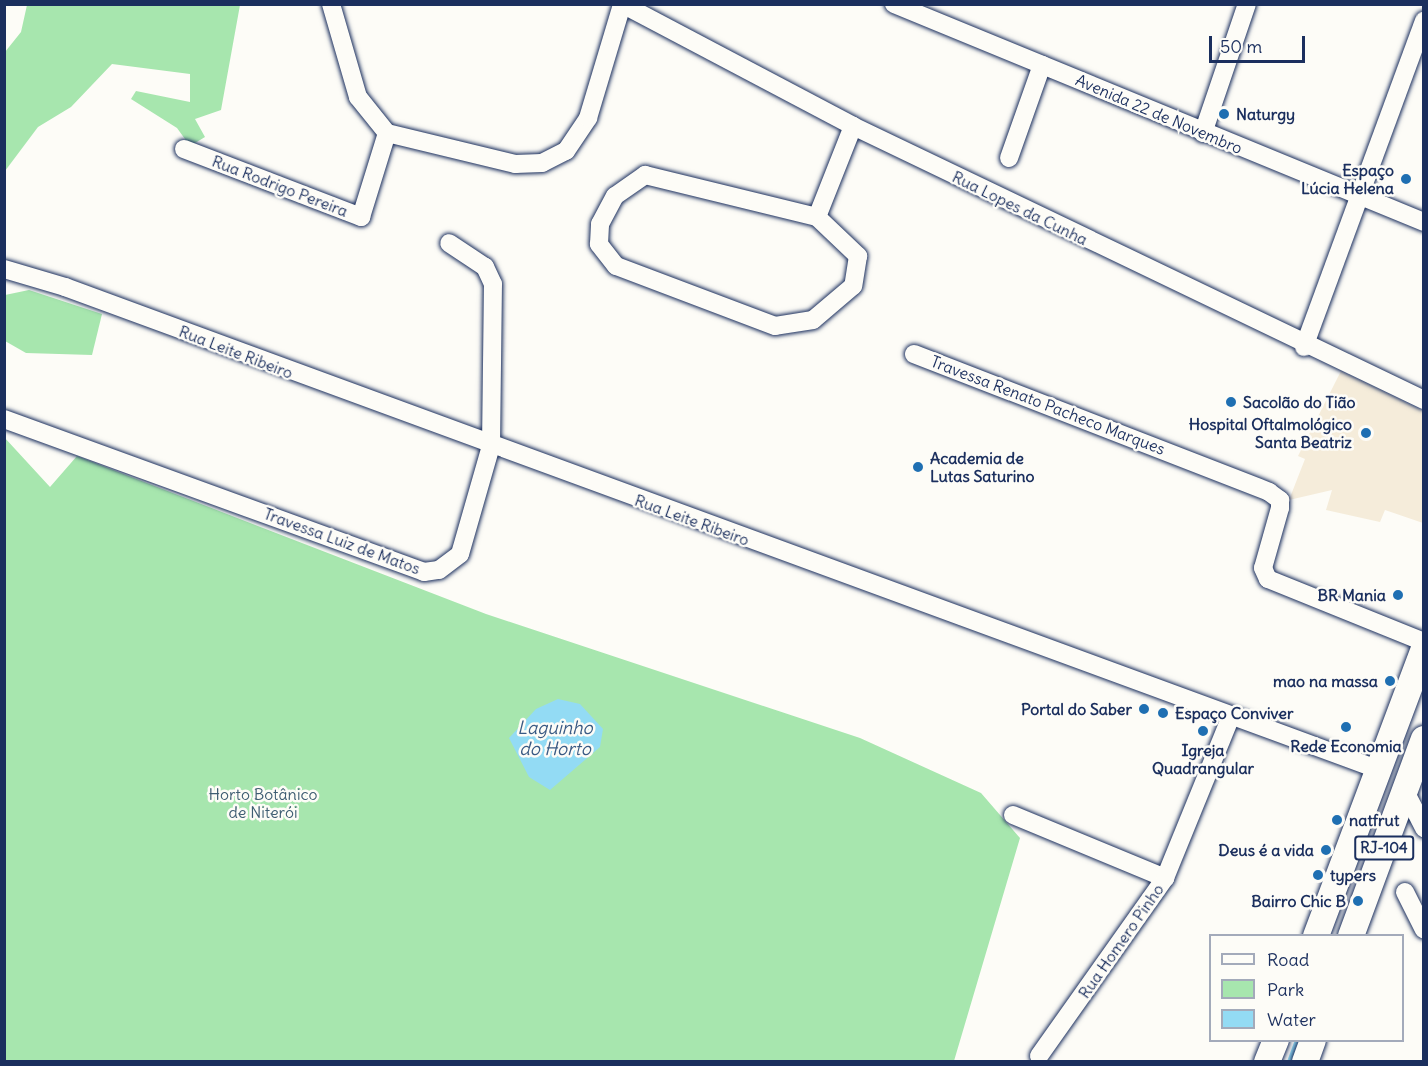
<!DOCTYPE html>
<meta charset="utf-8">
<style>
body{margin:0}
#map{position:relative;width:1428px;height:1066px;overflow:hidden;background:#fdfcf7;font-family:Delius,sans-serif}
div>[style]{position:absolute}
[style*='--x']{left:calc(var(--x)*1px);top:calc(var(--y)*1px);width:calc(var(--w)*1px);rotate:calc(var(--a)*1deg)}
.built>*{inset:0;background:#f5ecda}
.green>*{inset:0;background:#a7e6ae}
.water>*{inset:0;background:#93dbf4}
.stream>*{height:4px;margin:-2px;padding:0 2px;transform-origin:2px;border-radius:2px;background:#93dbf4}
.roads{filter:drop-shadow(0 0 2px #1b2f5e) drop-shadow(0 0 2px #1b2f5e)}
.minor>*{height:18px;margin:-9px;padding:0 9px;transform-origin:9px;border-radius:9px;background:#fdfcf7}
.highway>*{height:26px;margin:-13px;padding:0 13px;transform-origin:13px;border-radius:13px;background:#fdfcf7}
.dots>*{width:16px;height:16px;translate:-50% -50%;box-sizing:border-box;border:3px solid #fdfcf7;border-radius:50%}
span{translate:-50% -50%;white-space:nowrap;text-align:center;line-height:1.15;-webkit-text-stroke:5px #fdfcf7;paint-order:stroke}
.shield-label span{padding:2px 4px;background:#fdfcf7;border:2px solid;border-radius:4px;-webkit-text-stroke-width:0}
.shield-label{font-size:15px;color:#1b2f5e;font-weight:700}
.street-label{font-size:16px;color:#1b2f5e}
.poi-label{font-size:16px;color:#1b2f5e;font-weight:700}
.left{translate:0 -50%;text-align:left}
.right{translate:-100% -50%;text-align:right}
.park-label{font-size:16px;color:#3e5d72}
.water-label{font-size:18px;color:#395a84;font-style:italic}
.frame{position:absolute;inset:0;border:6px solid #1b2f5e;pointer-events:none}
.legend{position:absolute;left:1209px;top:934px;width:195px;height:108px;box-sizing:border-box;background:#fdfcf7;border:2px solid #a3aaba;margin:0;padding:8px 10px;list-style:none;font-size:18px;color:#1b2f5e}
.legend li{display:flex;align-items:center;gap:12px;height:30px}
.legend b{width:30px;border:2px solid #a3aaba}
.scale{position:absolute;left:1209px;top:36px;width:96px;height:27px;box-sizing:border-box;border:3px solid #1b2f5e;border-top:0;padding-left:8px;font-size:18px;line-height:21px;white-space:nowrap;color:#1b2f5e;-webkit-text-stroke:4px #fdfcf7;paint-order:stroke}
</style>
<div id="map">
<div class="built">
<div style="clip-path:polygon(1341px 371px,1423px 411px,1423px 523px,1385px 510px,1380px 522px,1326px 510px,1332px 490px,1289px 500px,1305px 459px,1298px 456px)"></div>
</div>
<div class="green">
<div style="clip-path:polygon(27px 5px,240px 5px,221px 110px,195px 119px,205px 137px,190px 146px,177px 128px,131px 99px,136px 91px,190px 102px,190px 74px,112px 64px,71px 107px,38px 127px,5px 171px,5px 52px,21px 32px)"></div>
<div style="clip-path:polygon(29px 290px,102px 314px,92px 355px,26px 353px,5px 341px,5px 295px)"></div>
<div style="clip-path:polygon(4px 437px,50px 487px,77px 456px,486px 614px,860px 738px,981px 793px,1020px 838px,954px 1061px,5px 1061px)"></div>
</div>
<div class="water">
<div style="clip-path:polygon(558px 699px,580px 704px,603px 729px,600px 747px,550px 790px,529px 777px,509px 738px,536px 709px)"></div>
</div>
<div class="stream">
<div style="--x:1289;--y:1062;--w:23;--a:-70"></div>
</div>
<div class="roads">
<div class="minor">
<div style="--x:331;--y:4;--w:97;--a:73.8"></div>
<div style="--x:358;--y:97;--w:46;--a:51.1"></div>
<div style="--x:622;--y:4;--w:261;--a:27.8"></div>
<div style="--x:853;--y:126;--w:633;--a:25.63"></div>
<div style="--x:894;--y:4;--w:573;--a:22.36"></div>
<div style="--x:387;--y:133;--w:132;--a:13.6"></div>
<div style="--x:515;--y:164;--w:27;--a:-2"></div>
<div style="--x:542;--y:163;--w:27;--a:-27"></div>
<div style="--x:566;--y:151;--w:40;--a:-56"></div>
<div style="--x:588;--y:118;--w:118;--a:-73.3"></div>
<div style="--x:1203;--y:133;--w:136;--a:-71.2"></div>
<div style="--x:184;--y:149;--w:190;--a:21"></div>
<div style="--x:361;--y:217;--w:88;--a:-72.8"></div>
<div style="--x:1009;--y:158;--w:99;--a:-70.5"></div>
<div style="--x:645;--y:175;--w:177;--a:13.7"></div>
<div style="--x:817;--y:217;--w:57;--a:43.6"></div>
<div style="--x:858;--y:256;--w:30;--a:99"></div>
<div style="--x:853;--y:286;--w:52;--a:139.6"></div>
<div style="--x:813;--y:320;--w:38;--a:171"></div>
<div style="--x:775;--y:326;--w:170;--a:-159.3"></div>
<div style="--x:616;--y:266;--w:28;--a:-128"></div>
<div style="--x:599;--y:244;--w:20;--a:-87"></div>
<div style="--x:600;--y:224;--w:32;--a:-62"></div>
<div style="--x:615;--y:196;--w:37;--a:-35"></div>
<div style="--x:817;--y:217;--w:98;--a:-68.4"></div>
<div style="--x:4;--y:269;--w:64;--a:16.4"></div>
<div style="--x:65;--y:287;--w:1401;--a:20.17"></div>
<div style="--x:1304;--y:347;--w:348;--a:-69.8"></div>
<div style="--x:914;--y:354;--w:381;--a:21.2"></div>
<div style="--x:1269;--y:492;--w:14;--a:36"></div>
<div style="--x:1280;--y:500;--w:8;--a:90"></div>
<div style="--x:1280;--y:508;--w:62;--a:105.8"></div>
<div style="--x:1263;--y:568;--w:12;--a:66"></div>
<div style="--x:1268;--y:579;--w:168;--a:22"></div>
<div style="--x:4;--y:419;--w:447;--a:20"></div>
<div style="--x:424;--y:572;--w:15;--a:-8"></div>
<div style="--x:439;--y:570;--w:26;--a:-37"></div>
<div style="--x:460;--y:554;--w:112;--a:-74"></div>
<div style="--x:491;--y:446;--w:162;--a:-89.3"></div>
<div style="--x:493;--y:284;--w:19;--a:-115"></div>
<div style="--x:485;--y:267;--w:43;--a:-146.3"></div>
<div style="--x:1405;--y:791;--w:42;--a:62.8"></div>
<div style="--x:1013;--y:815;--w:165;--a:22.5"></div>
<div style="--x:1405;--y:892;--w:42;--a:63.4"></div>
<div style="--x:1039;--y:1056;--w:218;--a:-54.7"></div>
<div style="--x:1165;--y:878;--w:172;--a:-67.8"></div>
</div>
<div class="highway">
<div style="--x:1316;--y:936;--w:308;--a:-69.4"></div>
<div style="--x:1351;--y:936;--w:210;--a:-69.7"></div>
<div style="--x:1267;--y:1062;--w:24;--a:-68"></div>
<div style="--x:1305;--y:1062;--w:23;--a:-70"></div>
</div>
</div>
<div class="dots">
<div style="left:1224px;top:114px;background:#1f6fb2"></div>
<div style="left:1406px;top:179px;background:#1f6fb2"></div>
<div style="left:1231px;top:402px;background:#1f6fb2"></div>
<div style="left:1366px;top:433px;background:#1f6fb2"></div>
<div style="left:918px;top:467px;background:#1f6fb2"></div>
<div style="left:1398px;top:595px;background:#1f6fb2"></div>
<div style="left:1390px;top:681px;background:#1f6fb2"></div>
<div style="left:1144px;top:709px;background:#1f6fb2"></div>
<div style="left:1163px;top:713px;background:#1f6fb2"></div>
<div style="left:1346px;top:727px;background:#1f6fb2"></div>
<div style="left:1203px;top:731px;background:#1f6fb2"></div>
<div style="left:1337px;top:820px;background:#1f6fb2"></div>
<div style="left:1326px;top:850px;background:#1f6fb2"></div>
<div style="left:1318px;top:875px;background:#1f6fb2"></div>
<div style="left:1358px;top:901px;background:#1f6fb2"></div>
</div>
<div class="shield-label">
<span style="left:1384px;top:848px">RJ-104</span>
</div>
<div class="street-label">
<span style="left:1159px;top:114px;rotate:23deg">Avenida 22 de Novembro</span>
<span style="left:280px;top:186px;rotate:21deg">Rua Rodrigo Pereira</span>
<span style="left:1020px;top:208px;rotate:26deg">Rua Lopes da Cunha</span>
<span style="left:236px;top:352px;rotate:21deg">Rua Leite Ribeiro</span>
<span style="left:1048px;top:405px;rotate:21deg">Travessa Renato Pacheco Marques</span>
<span style="left:692px;top:520px;rotate:20deg">Rua Leite Ribeiro</span>
<span style="left:342px;top:541px;rotate:20deg">Travessa Luiz de Matos</span>
<span style="left:1121px;top:941px;rotate:-55deg">Rua Homero Pinho</span>
</div>
<div class="poi-label">
<span class="left" style="left:1236px;top:114px">Naturgy</span>
<span class="right" style="left:1394px;top:179px">Espaço<br>Lúcia Helena</span>
<span class="left" style="left:1243px;top:402px">Sacolão do Tião</span>
<span class="right" style="left:1352px;top:433px">Hospital Oftalmológico<br>Santa Beatriz</span>
<span class="left" style="left:930px;top:467px">Academia de<br>Lutas Saturino</span>
<span class="right" style="left:1386px;top:595px">BR Mania</span>
<span class="right" style="left:1378px;top:681px">mao na massa</span>
<span class="right" style="left:1132px;top:709px">Portal do Saber</span>
<span class="left" style="left:1175px;top:713px">Espaço Conviver</span>
<span style="left:1346px;top:746px">Rede Economia</span>
<span style="left:1203px;top:759px">Igreja<br>Quadrangular</span>
<span class="left" style="left:1349px;top:820px">natfrut</span>
<span class="right" style="left:1314px;top:850px">Deus é a vida</span>
<span class="left" style="left:1330px;top:875px">typers</span>
<span class="right" style="left:1346px;top:901px">Bairro Chic B</span>
</div>
<div class="park-label">
<span style="left:263px;top:803px">Horto Botânico<br>de Niterói</span>
</div>
<div class="water-label">
<span style="left:555px;top:739px">Laguinho<br>do Horto</span>
</div>
<div class="frame"></div>
<ul class="legend">
<li><b style="height:8px;background:#fdfcf7"></b>Road</li>
<li><b style="height:16px;background:#a7e6ae"></b>Park</li>
<li><b style="height:16px;background:#93dbf4"></b>Water</li>
</ul>
<div class="scale">50 m</div>
</div>
